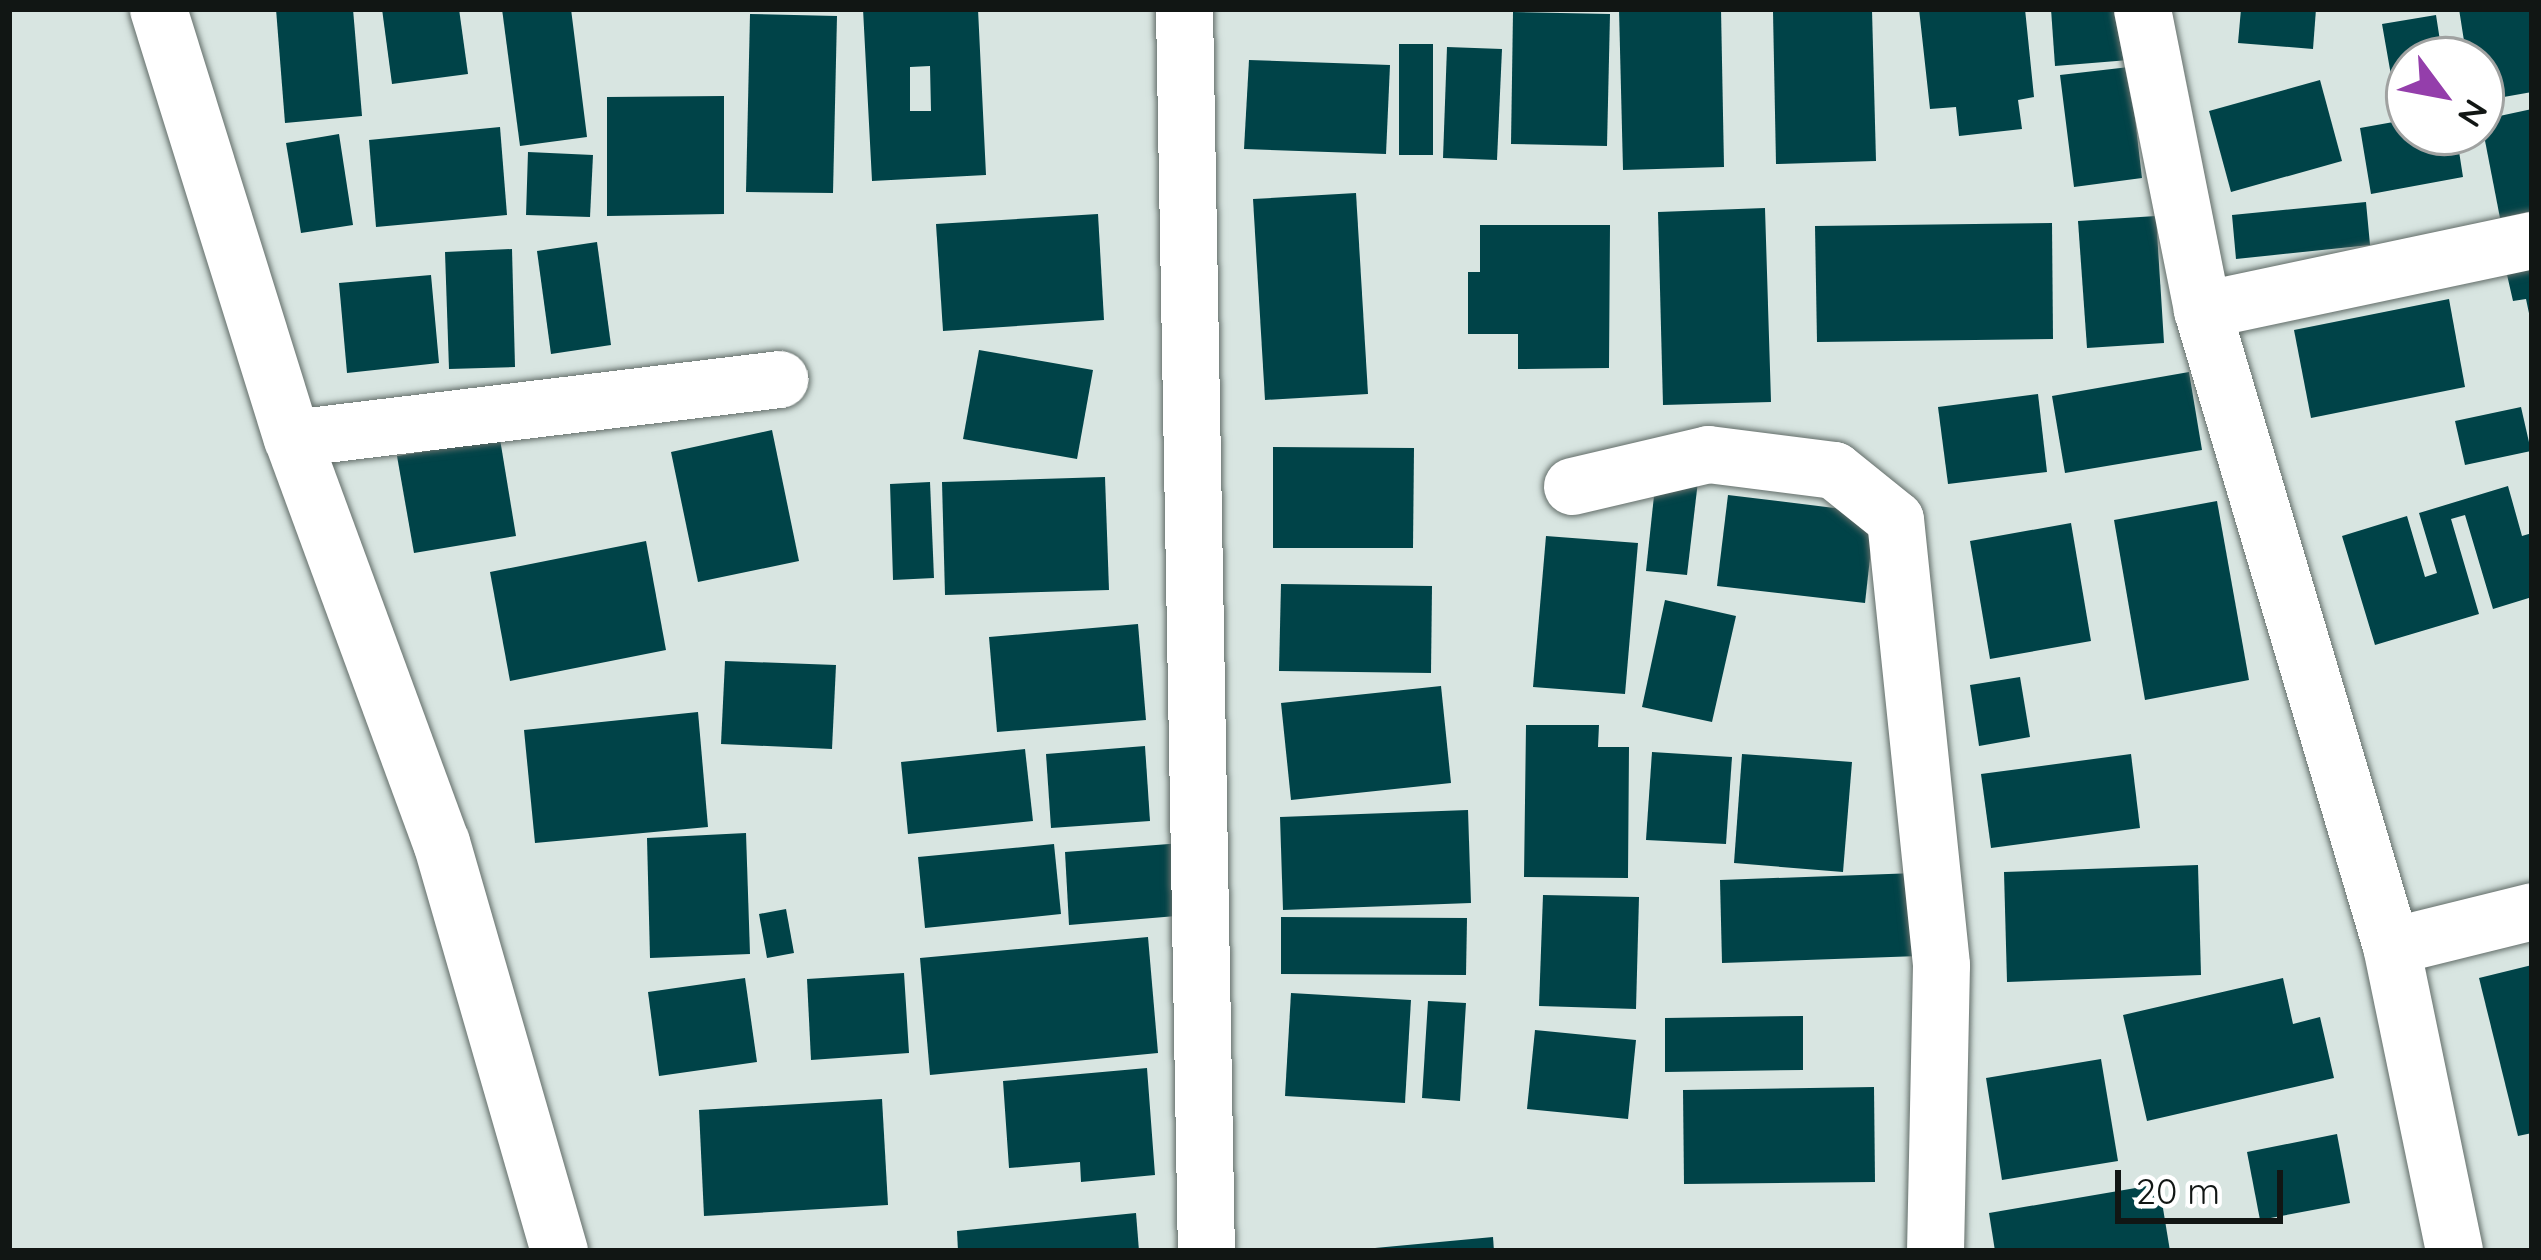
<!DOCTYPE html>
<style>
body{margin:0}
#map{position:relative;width:2541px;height:1260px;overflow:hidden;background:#d8e5e1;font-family:Quicksand,sans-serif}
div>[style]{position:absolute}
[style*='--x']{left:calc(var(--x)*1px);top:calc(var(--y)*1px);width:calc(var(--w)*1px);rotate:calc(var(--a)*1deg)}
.building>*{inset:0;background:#004348}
.roads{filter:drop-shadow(0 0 3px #626d69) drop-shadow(0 0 3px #626d69)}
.street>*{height:57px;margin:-28.5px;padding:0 28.5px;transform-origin:28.5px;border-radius:28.5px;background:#fff}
span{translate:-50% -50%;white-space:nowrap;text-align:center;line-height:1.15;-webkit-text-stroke:12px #fff;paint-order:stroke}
.frame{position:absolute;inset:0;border:12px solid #111614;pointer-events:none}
.north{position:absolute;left:2385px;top:36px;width:120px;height:120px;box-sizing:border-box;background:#fff;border:3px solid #a0a2a1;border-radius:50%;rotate:122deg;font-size:33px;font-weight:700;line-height:48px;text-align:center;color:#111614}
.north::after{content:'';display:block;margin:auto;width:42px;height:54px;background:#943eab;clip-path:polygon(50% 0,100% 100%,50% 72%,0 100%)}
.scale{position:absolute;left:2115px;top:1170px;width:168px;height:54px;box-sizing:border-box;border:6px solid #111614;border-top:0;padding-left:15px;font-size:36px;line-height:42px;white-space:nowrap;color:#111614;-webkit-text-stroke:9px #fff;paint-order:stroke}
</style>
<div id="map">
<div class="building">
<div style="clip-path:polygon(276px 9px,353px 9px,362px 116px,285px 123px)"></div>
<div style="clip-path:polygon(382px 9px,459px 9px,468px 74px,392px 84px)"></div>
<div style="clip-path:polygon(502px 9px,571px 9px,587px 137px,520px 146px)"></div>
<div style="clip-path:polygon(evenodd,863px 9px,978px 9px,986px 175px,872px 181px,863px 9px,930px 66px,931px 111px,910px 111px,910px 67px,930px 66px)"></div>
<div style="clip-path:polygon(1619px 9px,1721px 9px,1724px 167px,1623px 170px)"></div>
<div style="clip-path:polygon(1919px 9px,2025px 9px,2034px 97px,2018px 100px,2022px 129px,1959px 136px,1956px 107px,1930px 109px)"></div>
<div style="clip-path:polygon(2051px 9px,2125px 9px,2129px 60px,2055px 66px)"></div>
<div style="clip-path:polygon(2241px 9px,2316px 9px,2313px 49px,2238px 43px)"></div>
<div style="clip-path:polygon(2459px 9px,2532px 9px,2532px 92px,2481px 101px,2481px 60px,2467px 60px)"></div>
<div style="clip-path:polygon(1872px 10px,1876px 161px,1776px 164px,1773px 12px)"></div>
<div style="clip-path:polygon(1513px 12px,1610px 14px,1607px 146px,1511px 144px)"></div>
<div style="clip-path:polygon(750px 14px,837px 16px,833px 193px,746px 192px)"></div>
<div style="clip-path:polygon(2436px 15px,2443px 60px,2409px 60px,2409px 132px,2456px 132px,2463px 177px,2371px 194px,2360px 128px,2399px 121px,2382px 24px)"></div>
<div style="clip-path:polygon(1399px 44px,1433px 44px,1433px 155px,1399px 155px)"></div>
<div style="clip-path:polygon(1447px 47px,1502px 49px,1497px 160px,1443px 158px)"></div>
<div style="clip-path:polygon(1249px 60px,1390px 65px,1386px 154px,1244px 149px)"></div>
<div style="clip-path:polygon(2129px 67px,2142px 178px,2074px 187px,2060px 75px)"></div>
<div style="clip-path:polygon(2320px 80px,2342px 161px,2231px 192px,2209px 111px)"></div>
<div style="clip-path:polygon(724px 96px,724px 214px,607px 216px,607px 97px)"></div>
<div style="clip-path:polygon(2532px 109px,2532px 211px,2500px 218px,2481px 120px)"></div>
<div style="clip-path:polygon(500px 127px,507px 215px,376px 227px,369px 140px)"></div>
<div style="clip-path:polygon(339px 134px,353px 225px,301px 233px,286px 143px)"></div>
<div style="clip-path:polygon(528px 152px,593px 155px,590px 217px,526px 215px)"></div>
<div style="clip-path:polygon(1356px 193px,1368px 394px,1265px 400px,1253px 199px)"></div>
<div style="clip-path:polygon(2366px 202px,2370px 245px,2236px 259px,2232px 215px)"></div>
<div style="clip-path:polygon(1765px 208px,1771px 402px,1663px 405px,1658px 212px)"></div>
<div style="clip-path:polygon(1098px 214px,1104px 320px,943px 331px,936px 224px)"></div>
<div style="clip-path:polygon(2156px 216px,2164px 343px,2087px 348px,2078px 221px)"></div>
<div style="clip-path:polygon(2052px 223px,2053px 339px,1817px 342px,1815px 226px)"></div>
<div style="clip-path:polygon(1480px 225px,1610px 225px,1609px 368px,1518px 369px,1518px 334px,1468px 334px,1468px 272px,1480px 272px)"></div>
<div style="clip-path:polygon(597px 242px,611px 345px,551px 354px,537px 251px)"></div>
<div style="clip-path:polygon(512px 249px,515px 367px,449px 369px,445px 252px)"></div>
<div style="clip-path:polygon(2532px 260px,2532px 318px,2530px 318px,2526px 299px,2513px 301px,2505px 266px)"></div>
<div style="clip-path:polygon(431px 275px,439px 363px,347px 373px,339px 283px)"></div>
<div style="clip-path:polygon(2449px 299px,2465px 387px,2311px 418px,2294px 330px)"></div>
<div style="clip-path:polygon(979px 350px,1093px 370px,1077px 459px,963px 439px)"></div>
<div style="clip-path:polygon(2189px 372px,2202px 450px,2065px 473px,2052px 396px)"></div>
<div style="clip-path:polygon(2038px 394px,2047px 472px,1948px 484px,1938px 407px)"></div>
<div style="clip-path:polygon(2521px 407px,2531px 451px,2465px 465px,2455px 421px)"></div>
<div style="clip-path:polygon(772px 430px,799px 561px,698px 582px,671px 452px)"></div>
<div style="clip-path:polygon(500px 439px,516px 536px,414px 553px,397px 456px)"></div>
<div style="clip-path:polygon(1273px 447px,1414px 448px,1413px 548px,1273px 548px)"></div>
<div style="clip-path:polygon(1105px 477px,1109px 590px,945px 595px,942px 482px)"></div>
<div style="clip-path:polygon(1656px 477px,1698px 481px,1687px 575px,1646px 571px)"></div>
<div style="clip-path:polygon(930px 482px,934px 578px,893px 580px,890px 484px)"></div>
<div style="clip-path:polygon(2508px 486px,2522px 536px,2532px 533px,2532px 597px,2493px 609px,2465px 515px,2451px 519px,2479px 614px,2375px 645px,2342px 536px,2407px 516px,2425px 577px,2437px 573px,2419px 513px)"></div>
<div style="clip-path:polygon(1728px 495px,1875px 513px,1865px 603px,1717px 586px)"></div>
<div style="clip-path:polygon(2217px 501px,2249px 680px,2145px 700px,2114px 520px)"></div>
<div style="clip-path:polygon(2071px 523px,2091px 641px,1990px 659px,1970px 541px)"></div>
<div style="clip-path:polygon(1546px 536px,1638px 543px,1625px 694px,1533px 687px)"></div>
<div style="clip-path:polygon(646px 541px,666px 650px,510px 681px,490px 572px)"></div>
<div style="clip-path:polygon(1281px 584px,1432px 586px,1431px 673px,1279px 671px)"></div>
<div style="clip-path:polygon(1665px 600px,1736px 616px,1712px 722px,1642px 707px)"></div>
<div style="clip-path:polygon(1138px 624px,1146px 720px,997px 732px,989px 637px)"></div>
<div style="clip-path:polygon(725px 661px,836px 665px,832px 749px,721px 744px)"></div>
<div style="clip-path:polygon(2020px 677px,2030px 737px,1979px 746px,1970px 685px)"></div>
<div style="clip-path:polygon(1441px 686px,1451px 783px,1291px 800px,1281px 703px)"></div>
<div style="clip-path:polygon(698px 712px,708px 827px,535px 843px,524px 730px)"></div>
<div style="clip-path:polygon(1526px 725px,1599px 725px,1598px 747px,1629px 747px,1628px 878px,1524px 877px)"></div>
<div style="clip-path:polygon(1145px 746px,1150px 821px,1051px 828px,1046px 754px)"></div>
<div style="clip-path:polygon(1025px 749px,1033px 821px,908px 834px,901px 762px)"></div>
<div style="clip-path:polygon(1652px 752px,1732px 757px,1726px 844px,1646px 840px)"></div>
<div style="clip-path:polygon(1742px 754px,1852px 762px,1843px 872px,1734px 863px)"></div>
<div style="clip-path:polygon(2131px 754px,2140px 828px,1991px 848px,1981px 774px)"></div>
<div style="clip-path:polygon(1468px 810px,1471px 903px,1283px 910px,1280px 817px)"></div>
<div style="clip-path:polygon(746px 833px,750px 954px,650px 958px,647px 838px)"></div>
<div style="clip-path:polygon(1182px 843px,1188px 915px,1069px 925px,1065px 852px)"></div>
<div style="clip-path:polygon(1054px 844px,1061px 914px,925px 928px,918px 857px)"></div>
<div style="clip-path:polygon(2198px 865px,2201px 975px,2007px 982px,2004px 872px)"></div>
<div style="clip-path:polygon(1916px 873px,1919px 956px,1722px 963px,1720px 880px)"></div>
<div style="clip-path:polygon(1543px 895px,1639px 897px,1636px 1009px,1539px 1006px)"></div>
<div style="clip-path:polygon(786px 909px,794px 953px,767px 958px,759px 914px)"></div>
<div style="clip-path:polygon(1281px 917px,1467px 918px,1466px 975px,1281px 974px)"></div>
<div style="clip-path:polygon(1148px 937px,1158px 1053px,930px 1075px,920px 958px)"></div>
<div style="clip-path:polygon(2532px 965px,2532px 1133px,2518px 1136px,2479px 978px)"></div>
<div style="clip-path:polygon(904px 973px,909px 1053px,811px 1060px,807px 979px)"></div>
<div style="clip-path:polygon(745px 978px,757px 1062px,659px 1076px,648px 992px)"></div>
<div style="clip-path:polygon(2283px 978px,2293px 1024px,2320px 1017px,2334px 1078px,2147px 1121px,2123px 1015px)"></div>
<div style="clip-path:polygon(1291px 993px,1411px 1000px,1405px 1103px,1285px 1096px)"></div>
<div style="clip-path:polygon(1428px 1001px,1466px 1003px,1460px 1101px,1422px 1098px)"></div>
<div style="clip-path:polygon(1803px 1016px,1803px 1070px,1665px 1072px,1665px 1018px)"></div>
<div style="clip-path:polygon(1535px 1030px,1636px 1040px,1628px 1119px,1527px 1109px)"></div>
<div style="clip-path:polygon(2101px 1059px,2118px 1161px,2002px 1180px,1986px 1078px)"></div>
<div style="clip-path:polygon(1147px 1068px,1155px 1175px,1081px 1182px,1080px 1162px,1009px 1168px,1003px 1081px)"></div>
<div style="clip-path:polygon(1874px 1087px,1875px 1182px,1684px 1184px,1683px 1090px)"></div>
<div style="clip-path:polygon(882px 1099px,888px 1205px,704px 1216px,699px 1110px)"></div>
<div style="clip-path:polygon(2337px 1134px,2350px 1203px,2260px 1220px,2247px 1152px)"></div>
<div style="clip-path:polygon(2159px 1184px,2170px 1251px,1995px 1251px,1989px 1213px)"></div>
<div style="clip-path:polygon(1136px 1213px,1139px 1251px,958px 1251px,957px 1231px)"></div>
<div style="clip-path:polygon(1493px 1237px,1494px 1251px,1375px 1251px,1375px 1248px)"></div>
</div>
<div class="roads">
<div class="street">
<div style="--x:158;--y:9;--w:449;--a:72.7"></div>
<div style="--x:292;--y:438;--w:431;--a:69.8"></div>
<div style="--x:441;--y:842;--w:426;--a:73.9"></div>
<div style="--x:1184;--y:9;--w:1242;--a:88.99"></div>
<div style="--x:2142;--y:9;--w:307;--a:78.7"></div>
<div style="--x:2202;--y:310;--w:663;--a:73.45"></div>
<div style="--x:2391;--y:946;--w:311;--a:78.3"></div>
<div style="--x:2202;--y:310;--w:337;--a:-12"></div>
<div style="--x:292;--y:438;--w:491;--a:-6.9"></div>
<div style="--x:1572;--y:486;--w:140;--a:-13.2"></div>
<div style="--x:1708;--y:454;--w:127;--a:7.2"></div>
<div style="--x:1834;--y:470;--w:78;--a:38.8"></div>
<div style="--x:1895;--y:519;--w:448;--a:84.1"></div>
<div style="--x:1941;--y:965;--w:286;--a:91.2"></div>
<div style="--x:2391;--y:946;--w:145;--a:-13.9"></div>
</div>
</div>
<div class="frame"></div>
<div class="north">N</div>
<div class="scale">20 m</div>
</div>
